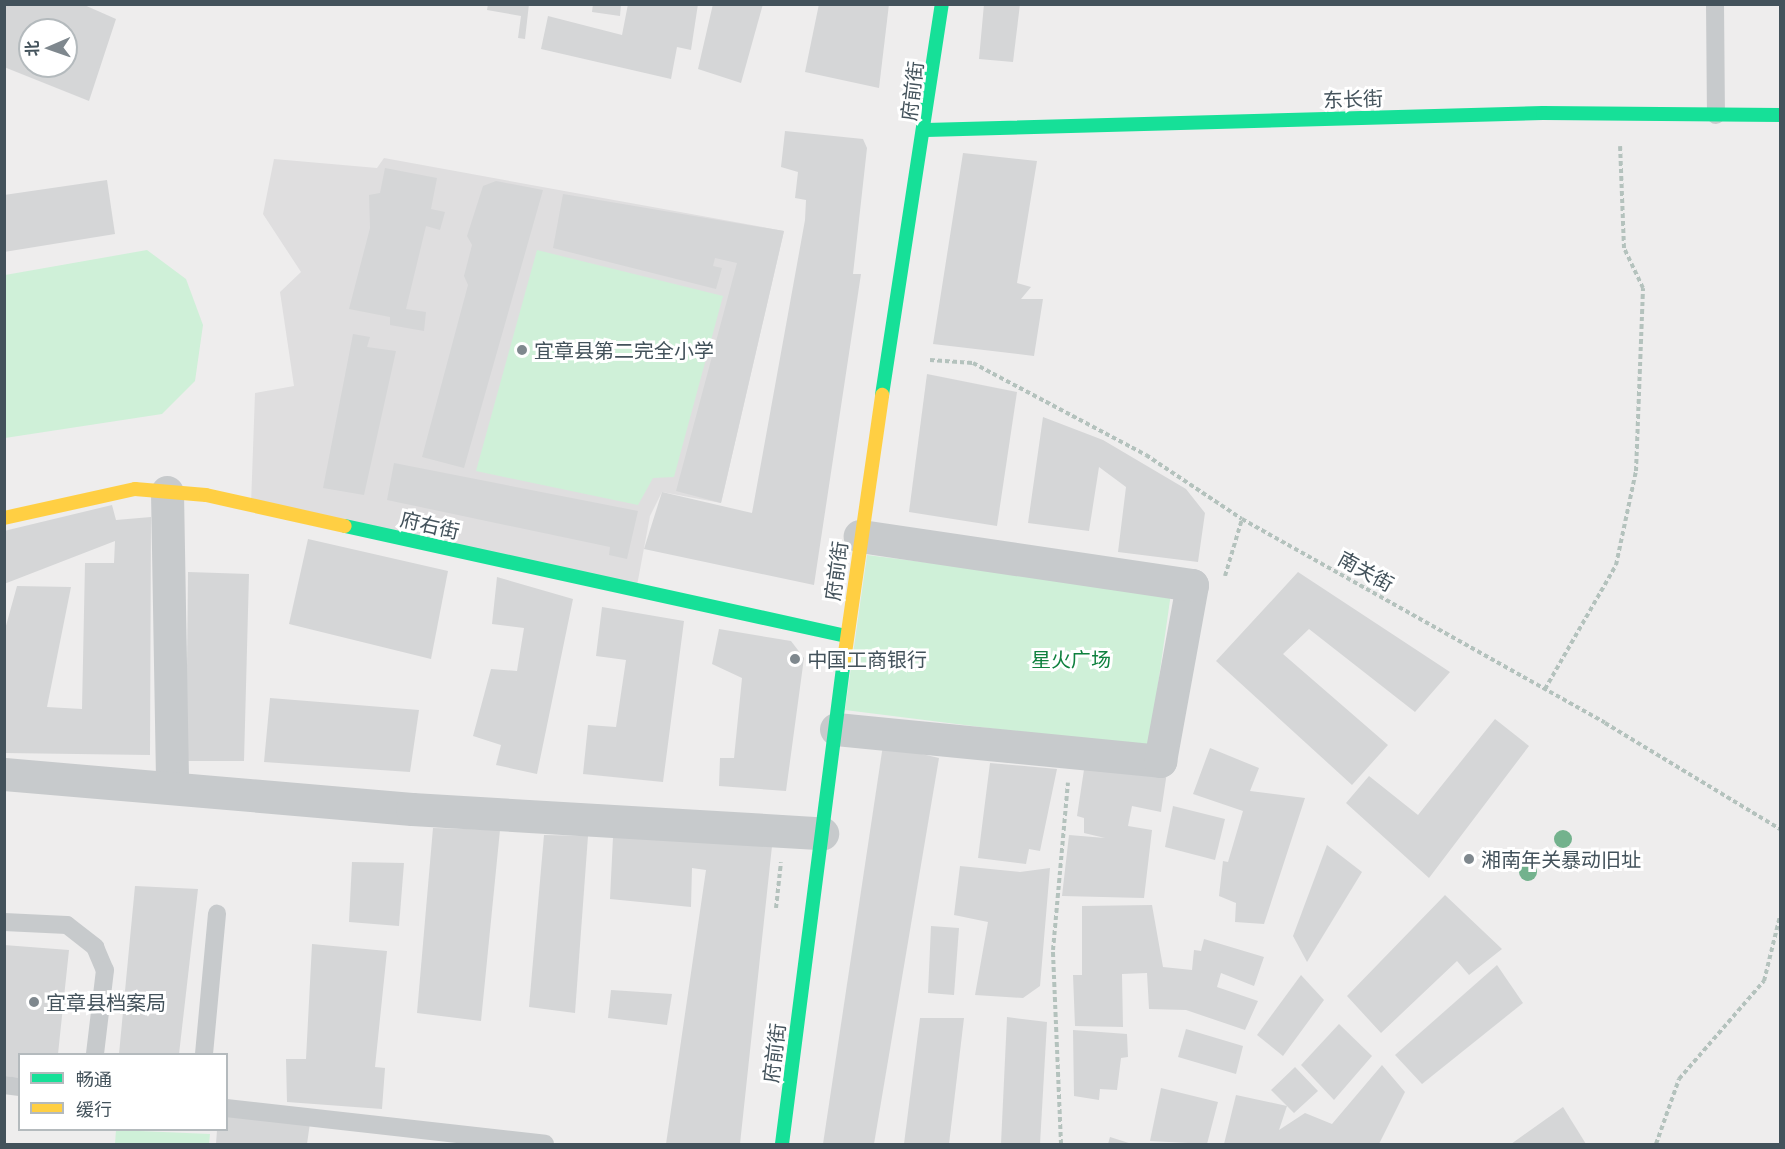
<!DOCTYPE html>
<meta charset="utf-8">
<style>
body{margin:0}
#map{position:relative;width:1785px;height:1149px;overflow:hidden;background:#eeeded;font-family:"Asap Condensed","Noto Sans SC",sans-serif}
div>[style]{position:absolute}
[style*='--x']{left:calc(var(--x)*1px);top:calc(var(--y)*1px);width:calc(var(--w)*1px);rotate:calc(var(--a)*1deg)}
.education>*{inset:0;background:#dfdedf}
.green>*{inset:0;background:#cff0d8}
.building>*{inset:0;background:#d5d6d7}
.path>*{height:4px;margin-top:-2px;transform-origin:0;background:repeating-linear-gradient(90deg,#b4c2bd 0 4.5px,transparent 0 7.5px)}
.lane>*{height:18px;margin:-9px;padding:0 9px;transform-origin:9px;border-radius:9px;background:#c7cacc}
.street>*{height:33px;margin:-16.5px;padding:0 16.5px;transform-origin:16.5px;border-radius:16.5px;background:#c7cacc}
.fast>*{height:14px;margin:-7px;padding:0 7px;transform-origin:7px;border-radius:7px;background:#16e098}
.slow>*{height:14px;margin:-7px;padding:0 7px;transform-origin:7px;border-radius:7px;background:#ffcf43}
.trees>*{width:18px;height:18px;margin:-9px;border-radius:50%;background:#73b28d}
.dots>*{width:16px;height:16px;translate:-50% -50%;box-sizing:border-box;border:3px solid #fff;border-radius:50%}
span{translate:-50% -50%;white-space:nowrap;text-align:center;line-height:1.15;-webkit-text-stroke:6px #fff;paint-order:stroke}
.street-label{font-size:20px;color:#43525b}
.poi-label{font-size:20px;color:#43525b}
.left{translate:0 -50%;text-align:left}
.park-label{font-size:20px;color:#0f813e}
.frame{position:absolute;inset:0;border:6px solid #43525b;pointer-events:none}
.legend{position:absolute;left:18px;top:1053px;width:210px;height:78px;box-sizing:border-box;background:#fff;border:2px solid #b4babd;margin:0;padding:8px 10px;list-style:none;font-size:18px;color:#43525b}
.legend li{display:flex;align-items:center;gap:12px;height:30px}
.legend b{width:30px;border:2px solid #b4babd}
.north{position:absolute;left:18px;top:18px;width:60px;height:60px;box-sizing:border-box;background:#fff;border:2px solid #b4babd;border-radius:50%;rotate:268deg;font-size:16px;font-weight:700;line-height:24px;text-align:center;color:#43525b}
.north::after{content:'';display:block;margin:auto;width:21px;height:27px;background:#7f888e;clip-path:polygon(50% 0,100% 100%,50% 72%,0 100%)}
</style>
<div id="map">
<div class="education">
<div style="clip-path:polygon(384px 158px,784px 231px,721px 503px,662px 492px,650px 516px,636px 591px,251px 505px,255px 393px,294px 386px,280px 292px,301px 272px,263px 214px,274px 159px,377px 168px)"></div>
</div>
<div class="green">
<div style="clip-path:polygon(147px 250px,186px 279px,203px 325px,195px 381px,162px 414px,5px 438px,5px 275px)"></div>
<div style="clip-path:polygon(537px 250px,723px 296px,674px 477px,653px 478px,638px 505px,476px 471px)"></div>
<div style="clip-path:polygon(867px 555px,1171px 593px,1149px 748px,845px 710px)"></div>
<div style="clip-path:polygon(116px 1130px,210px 1134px,209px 1144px,115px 1144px)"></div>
</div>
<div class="building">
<div style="clip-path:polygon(evenodd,4px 4px,82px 4px,116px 19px,89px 101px,4px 67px,4px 4px,30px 30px,66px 30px,66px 66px,30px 66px,30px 30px)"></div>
<div style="clip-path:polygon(488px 4px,529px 4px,525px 39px,518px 38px,521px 16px,487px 10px)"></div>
<div style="clip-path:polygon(593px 4px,621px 4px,620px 16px,592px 12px)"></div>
<div style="clip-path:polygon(628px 4px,698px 4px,691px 50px,677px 47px,671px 79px,541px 49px,548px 16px,622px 35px)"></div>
<div style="clip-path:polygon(713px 4px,763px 4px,741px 83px,698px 69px)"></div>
<div style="clip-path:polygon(819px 4px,889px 4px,879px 88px,805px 72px)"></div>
<div style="clip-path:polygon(984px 4px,1020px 4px,1013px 62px,979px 59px)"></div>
<div style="clip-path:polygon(785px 131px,863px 139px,867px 148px,853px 274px,861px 274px,814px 585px,644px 549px,662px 492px,752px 513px,805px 220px,806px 200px,795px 198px,798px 172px,781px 167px)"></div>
<div style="clip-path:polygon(963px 153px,1037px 161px,1017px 283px,1031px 287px,1021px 299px,1043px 299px,1034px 356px,933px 344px)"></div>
<div style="clip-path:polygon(385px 168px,437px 178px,431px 209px,445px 212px,440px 230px,426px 226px,406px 309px,426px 312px,424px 331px,390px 325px,390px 317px,349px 309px,370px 228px,369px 195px,380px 193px)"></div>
<div style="clip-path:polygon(107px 180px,115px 234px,4px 252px,4px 195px)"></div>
<div style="clip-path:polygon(496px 181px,543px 190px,464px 468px,422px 457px,468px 285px,464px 276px,472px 245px,467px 236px,483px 186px)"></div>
<div style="clip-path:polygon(563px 194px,784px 231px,721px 503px,676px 491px,737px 263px,715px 258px,713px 266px,722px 268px,716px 289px,553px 248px)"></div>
<div style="clip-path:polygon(353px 334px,370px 337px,367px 347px,396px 351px,364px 495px,323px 488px)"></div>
<div style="clip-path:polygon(927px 374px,1017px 392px,997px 526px,909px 512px)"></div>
<div style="clip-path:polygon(1043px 417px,1103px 440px,1186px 489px,1205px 513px,1198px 562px,1118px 552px,1126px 487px,1099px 467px,1089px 531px,1028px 523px)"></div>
<div style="clip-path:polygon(394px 463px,638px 511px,627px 559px,609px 555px,610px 547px,387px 500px)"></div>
<div style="clip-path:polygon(112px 505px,116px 520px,151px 517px,150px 755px,4px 753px,4px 633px,17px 586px,71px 587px,47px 707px,82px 709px,85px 563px,114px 563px,115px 541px,4px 584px,4px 531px)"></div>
<div style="clip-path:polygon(308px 539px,448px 571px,431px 659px,289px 624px)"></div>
<div style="clip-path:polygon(188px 572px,249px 574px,244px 761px,186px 761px)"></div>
<div style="clip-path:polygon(1298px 572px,1450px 672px,1415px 712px,1309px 629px,1283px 654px,1388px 745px,1352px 785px,1216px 661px)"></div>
<div style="clip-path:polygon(497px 577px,573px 599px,537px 774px,496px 765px,501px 745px,473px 736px,491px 669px,517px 671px,524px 628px,492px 624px)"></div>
<div style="clip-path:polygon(602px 607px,684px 621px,663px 782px,583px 774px,588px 725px,616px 727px,626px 660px,596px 656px)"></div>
<div style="clip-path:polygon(719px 629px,791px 641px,804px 658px,786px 791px,719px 786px,720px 758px,734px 758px,742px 678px,712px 664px)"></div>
<div style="clip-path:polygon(270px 698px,419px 710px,410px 772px,264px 762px)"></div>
<div style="clip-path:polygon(1495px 719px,1529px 746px,1429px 878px,1346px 803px,1369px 776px,1418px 815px)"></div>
<div style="clip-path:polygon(883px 745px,939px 758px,874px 1144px,823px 1144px)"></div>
<div style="clip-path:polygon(1210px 748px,1259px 768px,1250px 791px,1305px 798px,1264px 924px,1235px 922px,1236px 903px,1219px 896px,1223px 861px,1228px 862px,1243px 811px,1193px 794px)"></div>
<div style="clip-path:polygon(990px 763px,1057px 769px,1040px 851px,1029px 849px,1026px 864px,978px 858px)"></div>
<div style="clip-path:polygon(1085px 763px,1167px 772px,1161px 812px,1132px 806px,1128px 826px,1152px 830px,1144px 898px,1062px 896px,1069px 835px,1105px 838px,1084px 833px,1084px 818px,1077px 816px)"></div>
<div style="clip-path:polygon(1173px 806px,1225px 819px,1215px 860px,1165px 847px)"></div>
<div style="clip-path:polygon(433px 828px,500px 830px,481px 1021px,417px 1013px)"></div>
<div style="clip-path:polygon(544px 835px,588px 836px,575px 1013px,529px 1007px)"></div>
<div style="clip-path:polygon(613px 837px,772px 846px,740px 1144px,666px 1144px,706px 870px,692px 868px,691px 907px,610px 899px)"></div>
<div style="clip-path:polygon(1327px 845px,1362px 872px,1307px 962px,1293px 936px)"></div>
<div style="clip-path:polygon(352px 862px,404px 863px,399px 926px,349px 922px)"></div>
<div style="clip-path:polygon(960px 866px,1020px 872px,1050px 868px,1040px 986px,1023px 998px,975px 995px,988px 922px,954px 915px)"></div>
<div style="clip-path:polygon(135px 886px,198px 889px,179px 1054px,119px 1054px)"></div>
<div style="clip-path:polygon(1445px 895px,1502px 949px,1469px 975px,1457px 961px,1381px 1033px,1347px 996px)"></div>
<div style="clip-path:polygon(1152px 905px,1163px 967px,1192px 970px,1194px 950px,1201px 951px,1204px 939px,1264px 957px,1254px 986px,1221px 973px,1217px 987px,1258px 1001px,1245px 1030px,1186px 1010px,1149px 1009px,1147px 973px,1122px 974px,1123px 1027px,1075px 1026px,1073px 975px,1082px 975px,1082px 906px)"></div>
<div style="clip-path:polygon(931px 926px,959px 928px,954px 995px,928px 993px)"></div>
<div style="clip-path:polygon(312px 944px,387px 951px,375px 1067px,385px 1068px,382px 1109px,287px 1102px,286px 1059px,306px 1059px)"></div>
<div style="clip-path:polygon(4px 945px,69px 950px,58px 1054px,20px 1054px,20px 1078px,4px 1076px)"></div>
<div style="clip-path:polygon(1497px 965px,1523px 1003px,1422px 1084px,1395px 1055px)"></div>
<div style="clip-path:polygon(1301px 975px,1324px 1000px,1283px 1056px,1257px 1035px)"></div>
<div style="clip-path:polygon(611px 990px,672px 994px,667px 1025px,608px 1018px)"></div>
<div style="clip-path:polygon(1007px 1017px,1047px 1022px,1040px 1144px,1001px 1144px)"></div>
<div style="clip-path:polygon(920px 1018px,964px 1018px,949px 1144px,904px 1144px)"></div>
<div style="clip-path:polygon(1339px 1024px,1372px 1056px,1334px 1100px,1301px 1065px)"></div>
<div style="clip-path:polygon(1186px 1029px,1243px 1046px,1236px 1074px,1178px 1057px)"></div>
<div style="clip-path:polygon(1073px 1030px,1127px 1034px,1128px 1057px,1121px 1058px,1117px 1090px,1100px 1089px,1099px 1100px,1074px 1096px)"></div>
<div style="clip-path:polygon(1382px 1065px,1405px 1092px,1379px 1144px,1224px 1144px,1236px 1095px,1287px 1106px,1271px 1090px,1295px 1067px,1318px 1091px,1294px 1113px,1287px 1106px,1279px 1130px,1305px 1113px,1332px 1124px)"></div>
<div style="clip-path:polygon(1161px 1088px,1218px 1102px,1207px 1144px,1150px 1141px)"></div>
<div style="clip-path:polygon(1563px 1107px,1586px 1144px,1511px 1144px)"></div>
<div style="clip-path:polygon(226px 1115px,310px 1123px,307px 1144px,216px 1144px,217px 1130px,226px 1130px)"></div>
<div style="clip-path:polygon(1110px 1137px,1132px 1144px,1108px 1144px)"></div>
</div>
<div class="path">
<div style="--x:930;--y:360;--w:43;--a:4"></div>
<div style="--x:973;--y:363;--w:196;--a:28"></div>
<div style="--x:1146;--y:455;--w:115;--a:33.7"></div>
<div style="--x:1242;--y:519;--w:416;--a:29.3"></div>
<div style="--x:1605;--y:723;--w:205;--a:31.2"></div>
<div style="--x:1225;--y:576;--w:59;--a:-73.4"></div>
<div style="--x:1545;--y:689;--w:143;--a:-60.2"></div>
<div style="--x:1616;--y:565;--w:96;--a:-78"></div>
<div style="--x:1636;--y:471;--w:183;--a:-87.8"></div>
<div style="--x:1643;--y:288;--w:44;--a:-115.4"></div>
<div style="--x:1624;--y:248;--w:102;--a:-92.2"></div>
<div style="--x:776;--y:908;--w:46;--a:-83.8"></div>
<div style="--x:1061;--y:1144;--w:194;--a:-92.4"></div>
<div style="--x:1053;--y:950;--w:168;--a:-84.9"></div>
<div style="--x:1656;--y:1144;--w:69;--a:-70.5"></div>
<div style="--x:1679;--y:1079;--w:130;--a:-49.1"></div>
<div style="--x:1764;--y:981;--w:67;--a:-76.2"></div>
</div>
<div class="lane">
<div style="--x:1715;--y:4;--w:111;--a:89.5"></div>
<div style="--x:4;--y:922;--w:63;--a:2.7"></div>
<div style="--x:67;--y:925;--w:36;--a:38"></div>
<div style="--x:95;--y:947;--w:25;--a:67"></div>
<div style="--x:105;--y:970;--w:85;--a:96.8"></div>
<div style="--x:204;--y:1054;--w:141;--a:-84.7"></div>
<div style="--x:4;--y:1085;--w:16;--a:7"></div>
<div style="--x:226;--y:1108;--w:321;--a:6.4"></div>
</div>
<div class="street">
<div style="--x:167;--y:492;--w:296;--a:89"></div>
<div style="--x:836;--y:729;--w:326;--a:5.6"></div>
<div style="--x:1160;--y:761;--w:179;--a:-79.7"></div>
<div style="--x:1192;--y:585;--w:336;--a:-171.6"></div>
<div style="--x:4;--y:774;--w:409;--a:4.9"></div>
<div style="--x:412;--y:809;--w:411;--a:3.4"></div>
</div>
<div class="fast">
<div style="--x:926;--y:130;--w:617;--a:-1.58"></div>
<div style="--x:1543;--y:113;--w:237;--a:0.5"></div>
<div style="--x:882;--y:395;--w:396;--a:-81.3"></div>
<div style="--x:345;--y:526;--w:513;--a:12.38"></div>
<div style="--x:782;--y:1144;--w:488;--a:-82.7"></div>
</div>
<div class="slow">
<div style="--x:4;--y:518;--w:134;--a:-12.5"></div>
<div style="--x:135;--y:489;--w:71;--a:4.8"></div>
<div style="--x:206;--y:495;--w:142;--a:12.6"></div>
<div style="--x:844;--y:660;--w:268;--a:-81.8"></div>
</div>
<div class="trees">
<div style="left:1563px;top:839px"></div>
<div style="left:1528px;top:872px"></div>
</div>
<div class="dots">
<div style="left:522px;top:350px;background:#7f888e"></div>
<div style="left:795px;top:659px;background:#7f888e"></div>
<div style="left:1469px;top:859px;background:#7f888e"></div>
<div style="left:34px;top:1002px;background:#7f888e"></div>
</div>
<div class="street-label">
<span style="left:912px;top:91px;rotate:-83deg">府前街</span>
<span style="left:1353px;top:99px;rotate:-2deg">东长街</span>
<span style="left:430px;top:525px;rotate:13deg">府右街</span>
<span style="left:836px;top:571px;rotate:-82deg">府前街</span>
<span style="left:1366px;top:571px;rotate:29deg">南关街</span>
<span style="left:774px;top:1053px;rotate:-83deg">府前街</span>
</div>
<div class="poi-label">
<span class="left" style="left:534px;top:350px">宜章县第二完全小学</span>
<span class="left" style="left:807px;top:659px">中国工商银行</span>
<span class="left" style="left:1481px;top:859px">湘南年关暴动旧址</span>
<span class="left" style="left:46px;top:1002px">宜章县档案局</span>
</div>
<div class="park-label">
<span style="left:1071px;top:659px">星火广场</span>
</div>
<div class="frame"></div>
<ul class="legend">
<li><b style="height:8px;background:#16e098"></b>畅通</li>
<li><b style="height:8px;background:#ffcf43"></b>缓行</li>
</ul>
<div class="north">北</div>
</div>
